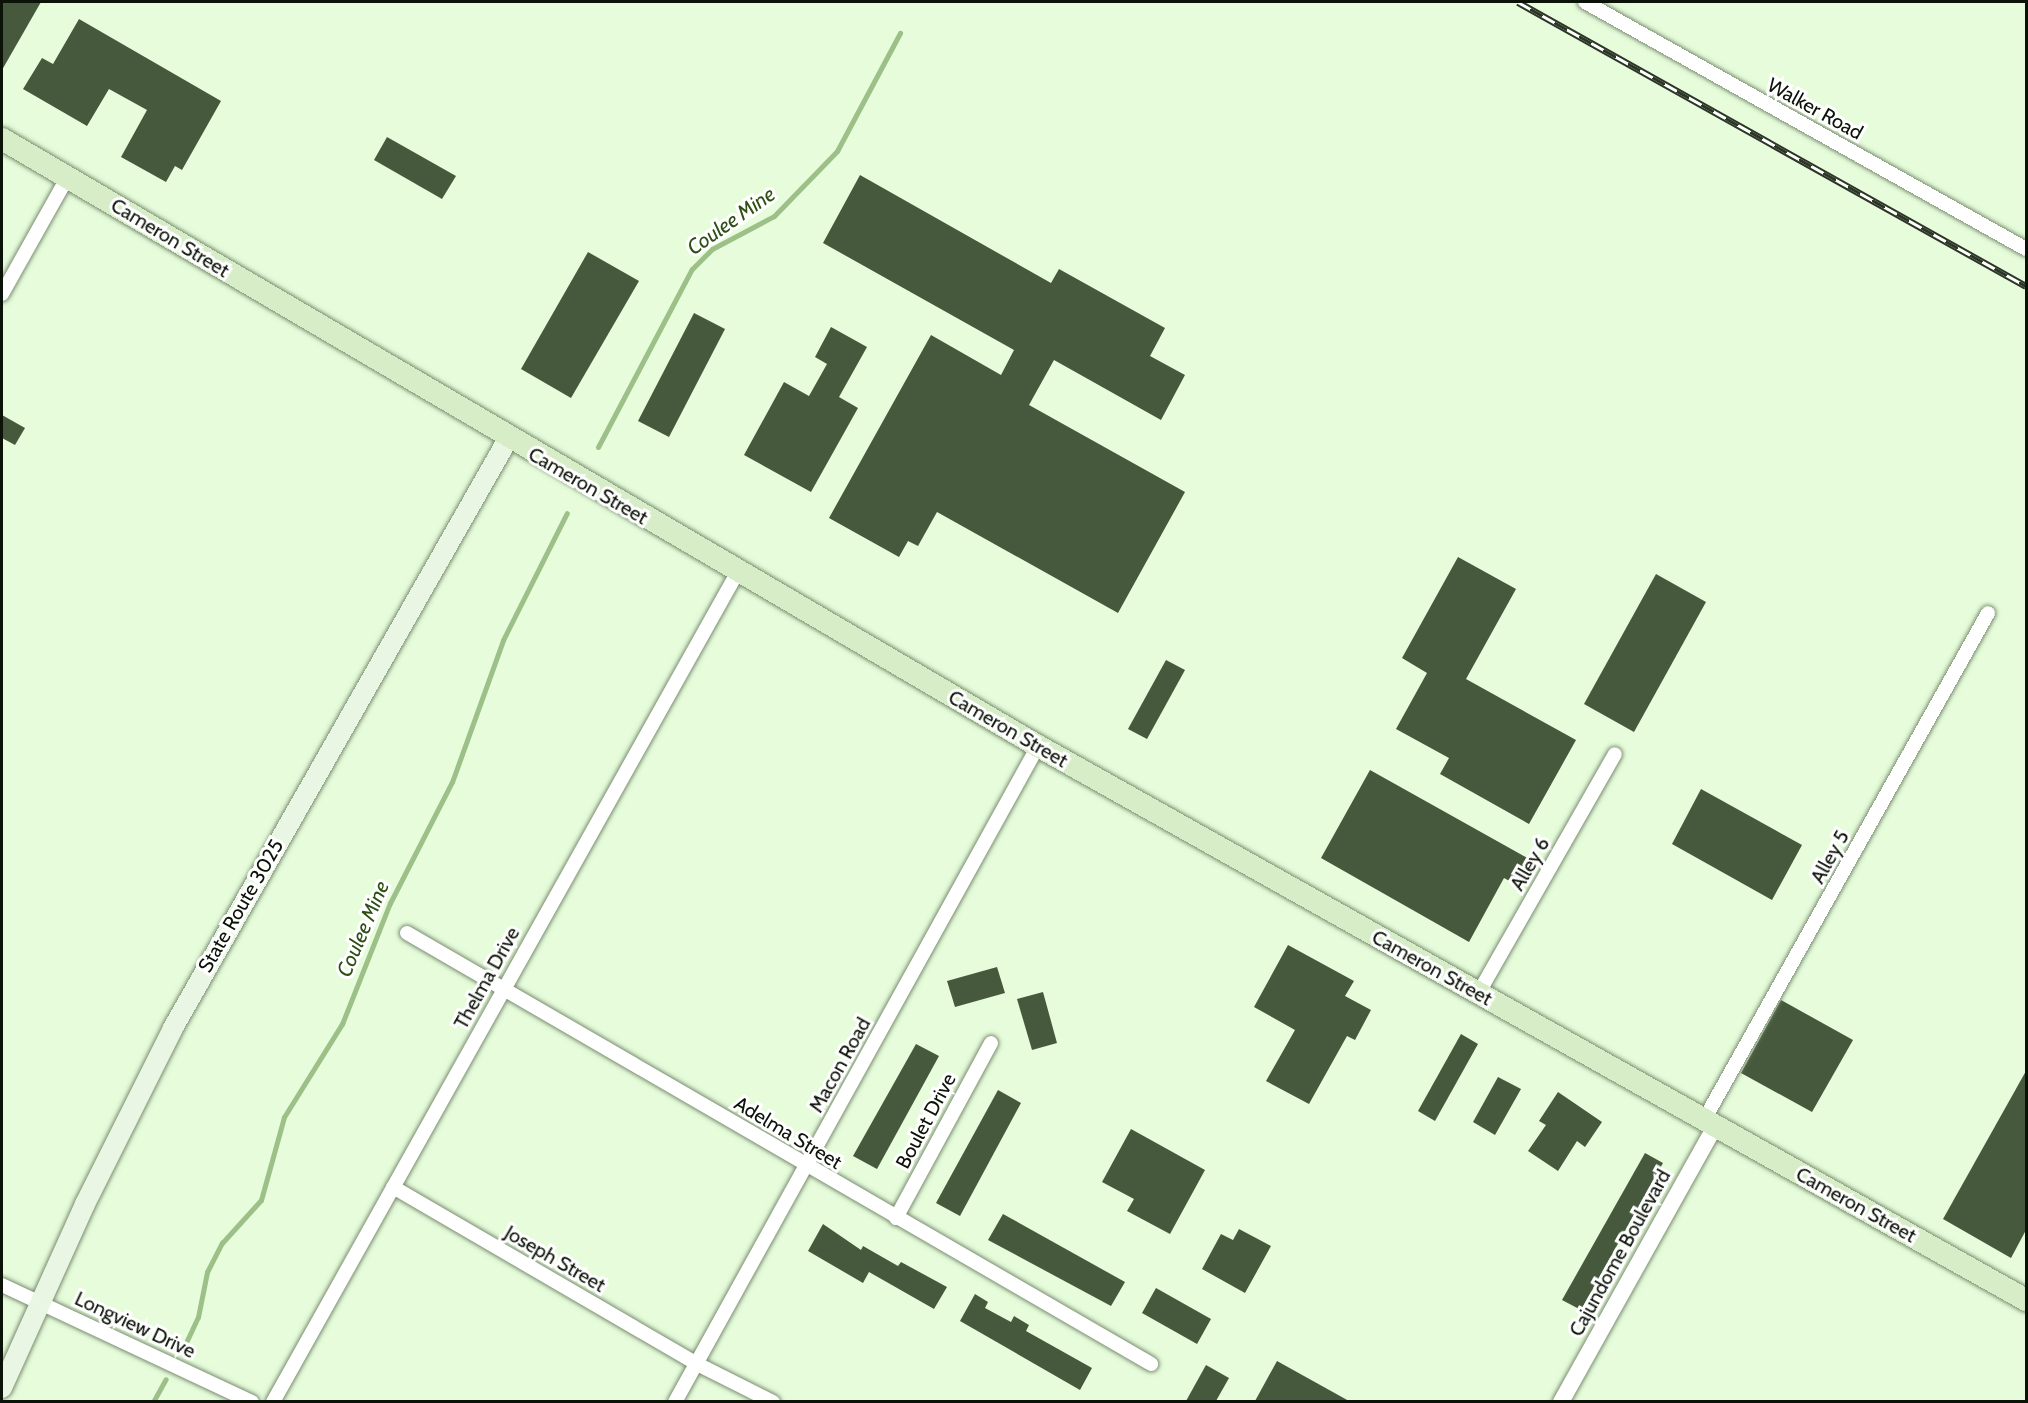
<!DOCTYPE html>
<style>
body{margin:0}
#map{position:relative;width:2028px;height:1403px;overflow:hidden;background:#e6fcdb;font-family:Cabin,sans-serif}
div>[style]{position:absolute}
[style*='--x']{left:calc(var(--x)*1px);top:calc(var(--y)*1px);width:calc(var(--w)*1px);rotate:calc(var(--a)*1deg)}
.stream>*{height:5px;margin:-2.5px;padding:0 2.5px;transform-origin:2.5px;border-radius:2.5px;background:#9cc087}
.building>*{inset:0;background:#47593d}
.roads{filter:drop-shadow(0 0 2px #7a8d70) drop-shadow(0 0 2px #7a8d70)}
.minor>*{height:14px;margin:-7px;padding:0 7px;transform-origin:7px;border-radius:7px;background:#fff}
.tertiary>*{height:16px;margin:-8px;padding:0 8px;transform-origin:8px;border-radius:8px;background:#fff}
.secondary>*{height:20px;margin:-10px;padding:0 10px;transform-origin:10px;border-radius:10px;background:#eaf6e4}
.primary>*{height:22px;margin:-11px;padding:0 11px;transform-origin:11px;border-radius:11px;background:#d6edc8}
.rail>*{height:7px;margin-top:-3.5px;transform-origin:0;background:repeating-linear-gradient(90deg,#fff 0 14px,#2c3527 0 28px);box-sizing:border-box;border-block:2px solid #2c3527}
span{translate:-50% -50%;white-space:nowrap;text-align:center;line-height:1.15;-webkit-text-stroke:6px #fff;paint-order:stroke}
.street-label{font-size:20px;color:#0b1207}
.water-label{font-size:21px;color:#2e4e14;font-style:italic}
.frame{position:absolute;inset:0;border:3px solid #0b1207;pointer-events:none}
</style>
<div id="map">
<div class="stream">
<div style="--x:598;--y:447;--w:201;--a:-62.2"></div>
<div style="--x:692;--y:269;--w:28;--a:-45"></div>
<div style="--x:712;--y:249;--w:70;--a:-28"></div>
<div style="--x:774;--y:216;--w:91;--a:-45.9"></div>
<div style="--x:837;--y:151;--w:134;--a:-61.9"></div>
<div style="--x:183;--y:1349;--w:35;--a:-65"></div>
<div style="--x:198;--y:1317;--w:46;--a:-78.7"></div>
<div style="--x:207;--y:1272;--w:33;--a:-63"></div>
<div style="--x:222;--y:1243;--w:58;--a:-47.8"></div>
<div style="--x:261;--y:1200;--w:86;--a:-74.5"></div>
<div style="--x:284;--y:1117;--w:110;--a:-58.1"></div>
<div style="--x:342;--y:1024;--w:130;--a:-68.4"></div>
<div style="--x:390;--y:903;--w:136;--a:-62.9"></div>
<div style="--x:452;--y:782;--w:151;--a:-70.2"></div>
<div style="--x:503;--y:640;--w:142;--a:-63.3"></div>
<div style="--x:153;--y:1402;--w:26;--a:-61"></div>
</div>
<div class="building">
<div style="clip-path:polygon(2px 2px,41px 2px,2px 70px)"></div>
<div style="clip-path:polygon(79px 19px,221px 101px,182px 170px,175px 166px,166px 182px,121px 157px,147px 110px,109px 89px,87px 126px,23px 89px,42px 58px,53px 64px)"></div>
<div style="clip-path:polygon(387px 137px,456px 176px,442px 199px,374px 160px)"></div>
<div style="clip-path:polygon(860px 175px,1051px 283px,1059px 269px,1165px 328px,1150px 356px,1185px 375px,1161px 420px,1054px 360px,1029px 405px,1185px 492px,1118px 613px,937px 512px,918px 546px,908px 541px,899px 557px,829px 518px,931px 335px,1001px 375px,1014px 350px,823px 243px)"></div>
<div style="clip-path:polygon(588px 252px,639px 281px,571px 398px,521px 369px)"></div>
<div style="clip-path:polygon(694px 313px,725px 329px,669px 437px,638px 421px)"></div>
<div style="clip-path:polygon(831px 327px,867px 347px,839px 397px,858px 408px,811px 492px,744px 455px,784px 382px,809px 396px,827px 364px,815px 357px)"></div>
<div style="clip-path:polygon(2px 415px,25px 428px,15px 445px,2px 438px)"></div>
<div style="clip-path:polygon(1458px 557px,1516px 589px,1466px 679px,1576px 740px,1529px 824px,1440px 774px,1449px 758px,1396px 729px,1427px 673px,1402px 658px)"></div>
<div style="clip-path:polygon(1656px 574px,1706px 602px,1634px 732px,1584px 704px)"></div>
<div style="clip-path:polygon(1166px 660px,1185px 670px,1147px 739px,1128px 729px)"></div>
<div style="clip-path:polygon(1370px 770px,1531px 860px,1517px 885px,1504px 878px,1469px 942px,1321px 858px)"></div>
<div style="clip-path:polygon(1701px 789px,1802px 845px,1772px 900px,1672px 844px)"></div>
<div style="clip-path:polygon(1288px 945px,1354px 981px,1345px 996px,1371px 1010px,1355px 1040px,1347px 1036px,1309px 1104px,1266px 1081px,1295px 1030px,1254px 1007px)"></div>
<div style="clip-path:polygon(997px 967px,1005px 993px,955px 1007px,947px 981px)"></div>
<div style="clip-path:polygon(1043px 992px,1057px 1043px,1032px 1050px,1017px 999px)"></div>
<div style="clip-path:polygon(1781px 1000px,1853px 1040px,1812px 1112px,1741px 1073px)"></div>
<div style="clip-path:polygon(1461px 1034px,1478px 1044px,1435px 1121px,1418px 1111px)"></div>
<div style="clip-path:polygon(916px 1044px,939px 1056px,877px 1169px,853px 1156px)"></div>
<div style="clip-path:polygon(2026px 1071px,2026px 1230px,2011px 1258px,1943px 1219px)"></div>
<div style="clip-path:polygon(1498px 1077px,1521px 1089px,1495px 1135px,1473px 1122px)"></div>
<div style="clip-path:polygon(998px 1090px,1021px 1103px,960px 1216px,936px 1203px)"></div>
<div style="clip-path:polygon(1558px 1092px,1602px 1122px,1585px 1147px,1577px 1141px,1558px 1171px,1528px 1151px,1546px 1125px,1539px 1121px)"></div>
<div style="clip-path:polygon(1131px 1129px,1205px 1170px,1170px 1234px,1127px 1211px,1134px 1199px,1102px 1182px)"></div>
<div style="clip-path:polygon(1645px 1153px,1663px 1163px,1581px 1310px,1562px 1300px)"></div>
<div style="clip-path:polygon(1003px 1214px,1125px 1282px,1111px 1306px,988px 1240px)"></div>
<div style="clip-path:polygon(823px 1224px,861px 1250px,863px 1246px,898px 1266px,901px 1262px,947px 1287px,934px 1309px,869px 1272px,863px 1283px,808px 1251px)"></div>
<div style="clip-path:polygon(1239px 1229px,1271px 1246px,1245px 1293px,1202px 1269px,1221px 1234px,1233px 1240px)"></div>
<div style="clip-path:polygon(1156px 1288px,1211px 1319px,1197px 1344px,1142px 1313px)"></div>
<div style="clip-path:polygon(975px 1294px,988px 1302px,985px 1308px,1011px 1322px,1014px 1316px,1029px 1325px,1026px 1331px,1092px 1368px,1080px 1390px,960px 1321px)"></div>
<div style="clip-path:polygon(1277px 1361px,1349px 1401px,1255px 1401px)"></div>
<div style="clip-path:polygon(1206px 1365px,1229px 1378px,1216px 1401px,1186px 1401px)"></div>
</div>
<div class="roads">
<div class="minor">
<div style="--x:1585;--y:2;--w:505;--a:29.25"></div>
<div style="--x:2;--y:294;--w:133;--a:-60.7"></div>
<div style="--x:407;--y:933;--w:860;--a:30.08"></div>
<div style="--x:1478;--y:994;--w:276;--a:-60.3"></div>
<div style="--x:1704;--y:1120;--w:581;--a:-60.74"></div>
<div style="--x:393;--y:1187;--w:352;--a:30.2"></div>
<div style="--x:697;--y:1364;--w:85;--a:26.6"></div>
<div style="--x:896;--y:1218;--w:199;--a:-61.5"></div>
<div style="--x:2;--y:1285;--w:276;--a:25.1"></div>
<div style="--x:273;--y:1402;--w:950;--a:-60.76"></div>
<div style="--x:675;--y:1402;--w:750;--a:-61.04"></div>
</div>
<div class="tertiary">
<div style="--x:1561;--y:1402;--w:316;--a:-60.8"></div>
</div>
<div class="secondary">
<div style="--x:2;--y:1388;--w:202;--a:-65.7"></div>
<div style="--x:85;--y:1204;--w:197;--a:-63.4"></div>
<div style="--x:173;--y:1028;--w:678;--a:-60.37"></div>
</div>
<div class="primary">
<div style="--x:2;--y:139;--w:1201;--a:30.37"></div>
<div style="--x:1038;--y:746;--w:1133;--a:29.28"></div>
</div>
</div>
<div class="rail">
<div style="--x:1518;--y:2;--w:582;--a:29.21"></div>
</div>
<div class="street-label">
<span style="left:1815px;top:109px;rotate:29deg">Walker Road</span>
<span style="left:170px;top:238px;rotate:31deg">Cameron Street</span>
<span style="left:588px;top:486px;rotate:30deg">Cameron Street</span>
<span style="left:1008px;top:729px;rotate:30deg">Cameron Street</span>
<span style="left:1830px;top:857px;rotate:-61deg">Alley 5</span>
<span style="left:1530px;top:864px;rotate:-60deg">Alley 6</span>
<span style="left:241px;top:906px;rotate:-60deg">State Route 3025</span>
<span style="left:1432px;top:968px;rotate:29deg">Cameron Street</span>
<span style="left:487px;top:978px;rotate:-61deg">Thelma Drive</span>
<span style="left:840px;top:1065px;rotate:-61deg">Macon Road</span>
<span style="left:926px;top:1121px;rotate:-62deg">Boulet Drive</span>
<span style="left:788px;top:1133px;rotate:31deg">Adelma Street</span>
<span style="left:1856px;top:1205px;rotate:29deg">Cameron Street</span>
<span style="left:1620px;top:1253px;rotate:-61deg">Cajundome Boulevard</span>
<span style="left:555px;top:1259px;rotate:30deg">Joseph Street</span>
<span style="left:135px;top:1325px;rotate:25deg">Longview Drive</span>
</div>
<div class="water-label">
<span style="left:731px;top:221px;rotate:-35deg">Coulee Mine</span>
<span style="left:363px;top:929px;rotate:-67deg">Coulee Mine</span>
</div>
<div class="frame"></div>
</div>
